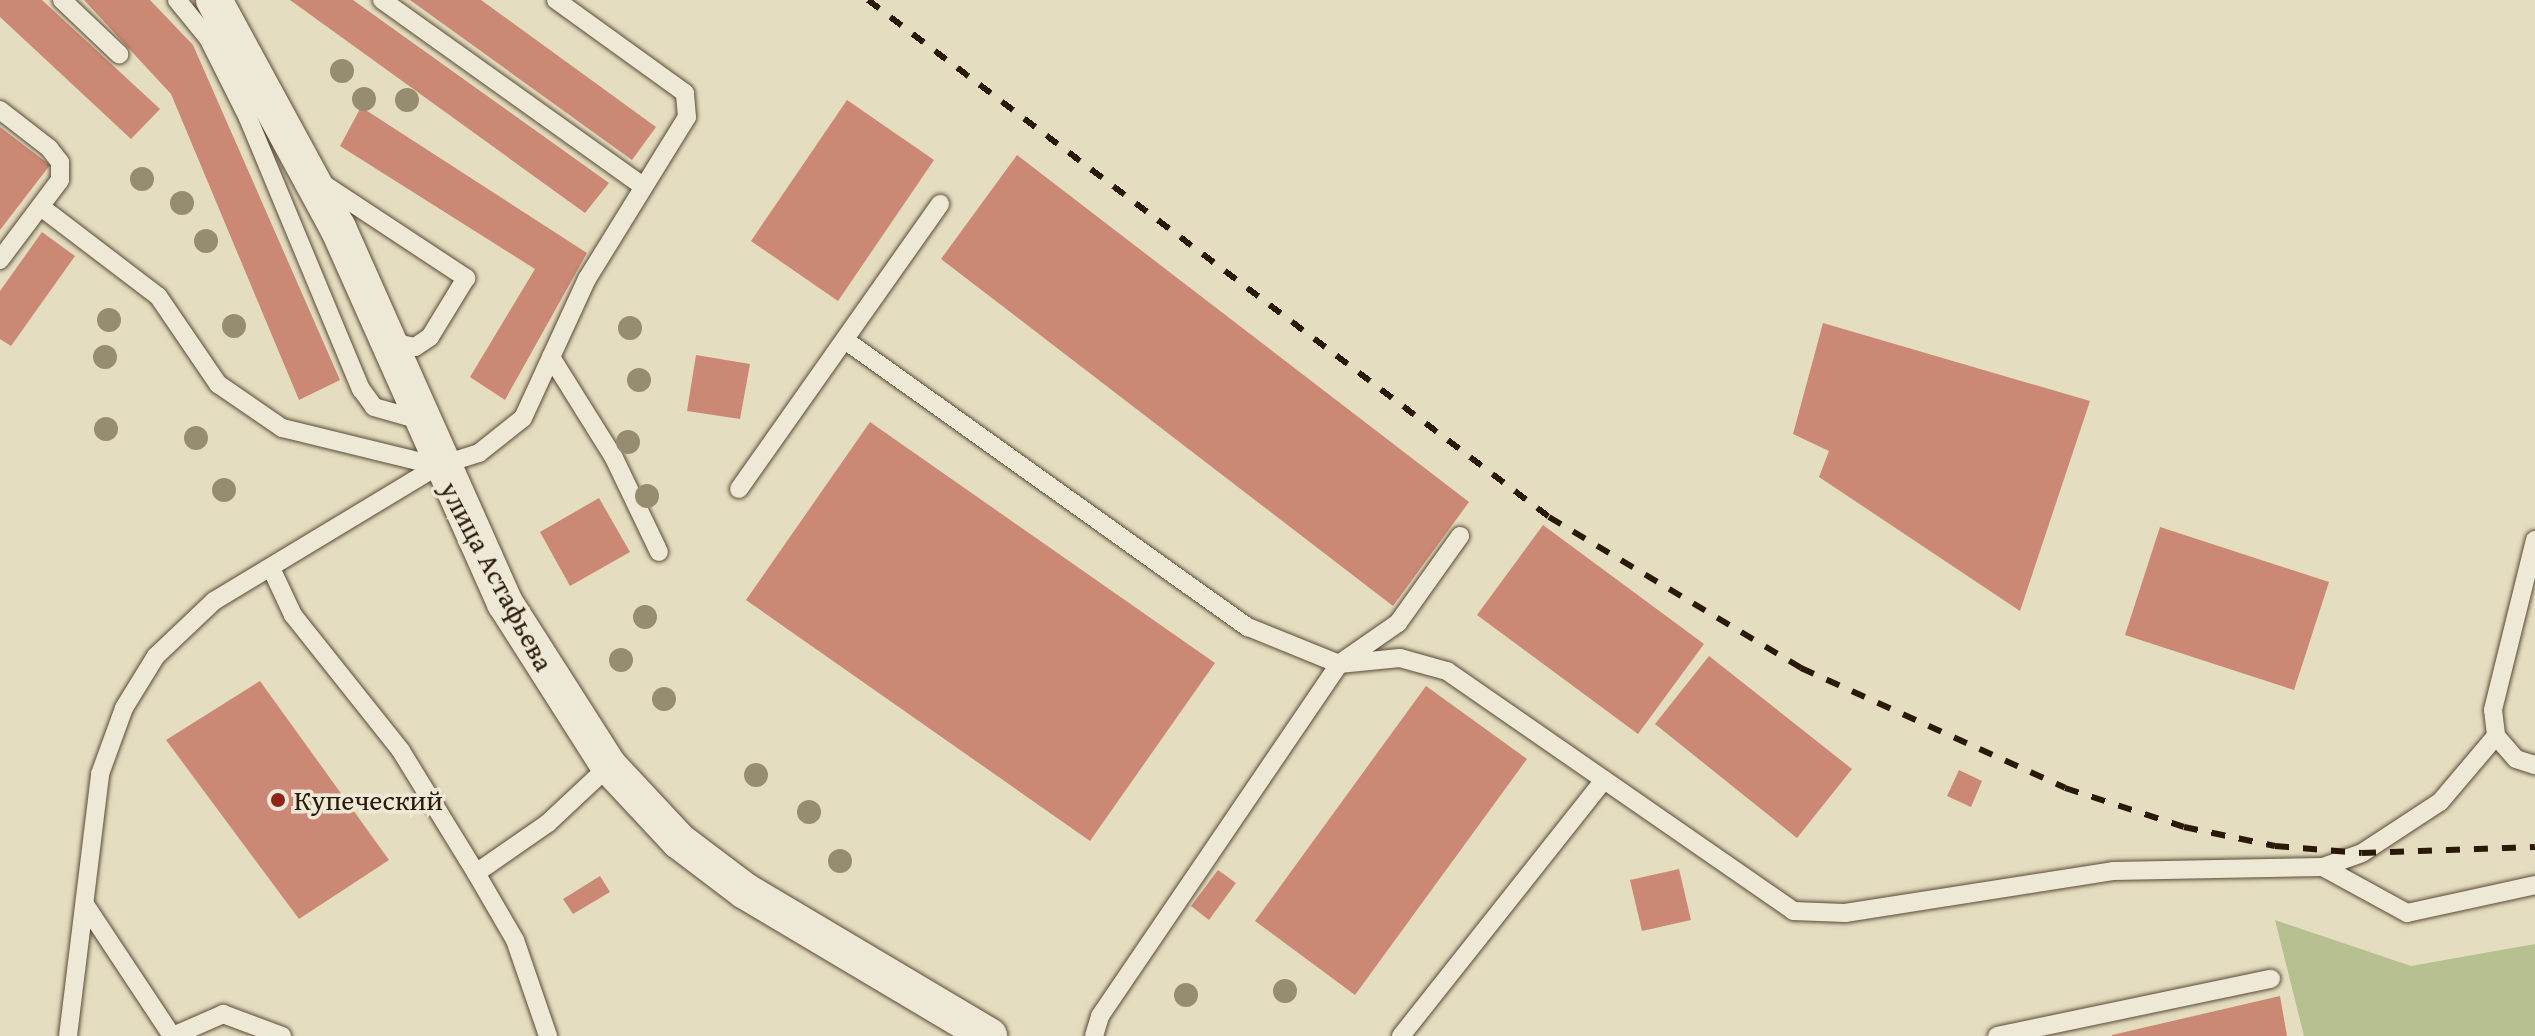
<!DOCTYPE html>
<meta charset="utf-8">
<style>
body{margin:0}
#map{position:relative;width:2535px;height:1036px;overflow:hidden;background:#e5ddc0;font-family:"Gentium Book Plus",serif}
div>[style]{position:absolute}
[style*='--x']{left:calc(var(--x)*1px);top:calc(var(--y)*1px);width:calc(var(--w)*1px);rotate:calc(var(--a)*1deg)}
.green>*{inset:0;background:#b7c091}
.building>*{inset:0;background:#cb8874}
.roads{filter:drop-shadow(0 0 2px #5a4a35) drop-shadow(0 0 2px #5a4a35)}
.service>*{height:18px;margin:-9px;padding:0 9px;transform-origin:9px;border-radius:9px;background:#eee9d6}
.minor>*{height:36px;margin:-18px;padding:0 18px;transform-origin:18px;border-radius:18px;background:#eee9d6}
.rail>*{height:6px;margin-top:-3px;transform-origin:0;background:repeating-linear-gradient(90deg,#2b1907 0 14px,transparent 0 28px)}
.trees>*{width:24px;height:24px;margin:-12px;border-radius:50%;background:#968d71}
.dots>*{width:22px;height:22px;translate:-50% -50%;box-sizing:border-box;border:4px solid #eee9d6;border-radius:50%}
span{translate:-50% -50%;white-space:nowrap;text-align:center;line-height:1.15;-webkit-text-stroke:7px #eee9d6;paint-order:stroke}
.street-label{font-size:28px;color:#2b1907}
.poi-label{font-size:28px;color:#2b1907}
.left{translate:0 -50%;text-align:left}
</style>
<div id="map">
<div class="green">
<div style="clip-path:polygon(2275px 920px,2411px 966px,2535px 944px,2535px 1036px,2304px 1036px)"></div>
</div>
<div class="building">
<div style="clip-path:polygon(0 0,42px 0,160px 109px,131px 139px,0 17px)"></div>
<div style="clip-path:polygon(84px 0,150px 0,193px 45px,340px 380px,299px 400px,171px 94px)"></div>
<div style="clip-path:polygon(290px 0,353px 0,609px 183px,585px 213px)"></div>
<div style="clip-path:polygon(410px 0,481px 0,656px 127px,632px 160px)"></div>
<div style="clip-path:polygon(847px 100px,934px 160px,838px 301px,751px 241px)"></div>
<div style="clip-path:polygon(361px 107px,587px 253px,505px 400px,470px 377px,535px 269px,340px 146px)"></div>
<div style="clip-path:polygon(0 127px,50px 165px,0 230px)"></div>
<div style="clip-path:polygon(1017px 155px,1469px 502px,1393px 606px,941px 259px)"></div>
<div style="clip-path:polygon(42px 232px,75px 256px,11px 346px,0 339px,0 291px)"></div>
<div style="clip-path:polygon(1823px 323px,2090px 401px,2020px 611px,1819px 477px,1829px 451px,1793px 434px)"></div>
<div style="clip-path:polygon(696px 355px,750px 364px,740px 419px,687px 411px)"></div>
<div style="clip-path:polygon(870px 422px,1215px 663px,1090px 841px,746px 600px)"></div>
<div style="clip-path:polygon(599px 498px,630px 552px,570px 586px,540px 532px)"></div>
<div style="clip-path:polygon(1543px 525px,1704px 644px,1638px 734px,1477px 615px)"></div>
<div style="clip-path:polygon(2160px 527px,2329px 582px,2294px 690px,2125px 635px)"></div>
<div style="clip-path:polygon(1709px 656px,1852px 769px,1797px 838px,1655px 724px)"></div>
<div style="clip-path:polygon(260px 681px,389px 860px,299px 919px,166px 740px)"></div>
<div style="clip-path:polygon(1426px 686px,1527px 759px,1355px 995px,1255px 921px)"></div>
<div style="clip-path:polygon(1959px 770px,1982px 781px,1971px 807px,1947px 796px)"></div>
<div style="clip-path:polygon(1679px 869px,1691px 920px,1642px 931px,1630px 880px)"></div>
<div style="clip-path:polygon(1218px 870px,1236px 883px,1209px 920px,1191px 906px)"></div>
<div style="clip-path:polygon(600px 876px,610px 892px,573px 914px,563px 899px)"></div>
<div style="clip-path:polygon(2280px 996px,2287px 1036px,2112px 1036px,2112px 1035px)"></div>
</div>
<div class="roads">
<div class="service">
<div style="--x:62;--y:0;--w:79;--a:43.5"></div>
<div style="--x:177;--y:0;--w:49;--a:50.8"></div>
<div style="--x:208;--y:38;--w:89;--a:63.4"></div>
<div style="--x:248;--y:118;--w:294;--a:67.4"></div>
<div style="--x:361;--y:389;--w:22;--a:54"></div>
<div style="--x:374;--y:407;--w:48;--a:15.8"></div>
<div style="--x:382;--y:0;--w:317;--a:35.5"></div>
<div style="--x:0;--y:110;--w:62;--a:37.8"></div>
<div style="--x:49;--y:148;--w:18;--a:52"></div>
<div style="--x:60;--y:162;--w:18;--a:90"></div>
<div style="--x:60;--y:180;--w:100;--a:126.9"></div>
<div style="--x:322;--y:183;--w:173;--a:33.4"></div>
<div style="--x:466;--y:278;--w:69;--a:121.4"></div>
<div style="--x:430;--y:337;--w:18;--a:146"></div>
<div style="--x:415;--y:347;--w:30;--a:-168"></div>
<div style="--x:41;--y:207;--w:147;--a:37.3"></div>
<div style="--x:158;--y:296;--w:107;--a:55.7"></div>
<div style="--x:218;--y:384;--w:78;--a:34.5"></div>
<div style="--x:282;--y:428;--w:161;--a:13.7"></div>
<div style="--x:845;--y:340;--w:495;--a:35.5"></div>
<div style="--x:1248;--y:627;--w:98;--a:22.1"></div>
<div style="--x:1339;--y:664;--w:61;--a:-5.6"></div>
<div style="--x:1400;--y:658;--w:49;--a:15.5"></div>
<div style="--x:1447;--y:671;--w:421;--a:34.7"></div>
<div style="--x:1793;--y:911;--w:52;--a:2.2"></div>
<div style="--x:1845;--y:913;--w:271;--a:-8.9"></div>
<div style="--x:2113;--y:871;--w:210;--a:-1.1"></div>
<div style="--x:2323;--y:867;--w:96;--a:28.7"></div>
<div style="--x:2407;--y:913;--w:131;--a:-12.3"></div>
<div style="--x:551;--y:357;--w:119;--a:58"></div>
<div style="--x:614;--y:458;--w:104;--a:64.4"></div>
<div style="--x:739;--y:489;--w:349;--a:-54.8"></div>
<div style="--x:2535;--y:540;--w:175;--a:103.9"></div>
<div style="--x:2493;--y:710;--w:26;--a:83"></div>
<div style="--x:2496;--y:736;--w:30;--a:49"></div>
<div style="--x:2516;--y:759;--w:20;--a:18"></div>
<div style="--x:271;--y:568;--w:52;--a:64.9"></div>
<div style="--x:293;--y:615;--w:174;--a:51.5"></div>
<div style="--x:401;--y:751;--w:143;--a:58.4"></div>
<div style="--x:476;--y:873;--w:78;--a:59.8"></div>
<div style="--x:515;--y:940;--w:102;--a:71"></div>
<div style="--x:2323;--y:867;--w:41;--a:-19.7"></div>
<div style="--x:2362;--y:853;--w:93;--a:-33.2"></div>
<div style="--x:2440;--y:802;--w:87;--a:-49.7"></div>
<div style="--x:476;--y:873;--w:88;--a:-34.8"></div>
<div style="--x:548;--y:823;--w:83;--a:-43.1"></div>
<div style="--x:86;--y:906;--w:156;--a:56.5"></div>
<div style="--x:68;--y:1036;--w:264;--a:-83"></div>
<div style="--x:100;--y:774;--w:70;--a:-70"></div>
<div style="--x:124;--y:708;--w:61;--a:-58.4"></div>
<div style="--x:156;--y:656;--w:80;--a:-43.5"></div>
<div style="--x:214;--y:601;--w:262;--a:-31.1"></div>
<div style="--x:438;--y:466;--w:43;--a:-17.6"></div>
<div style="--x:479;--y:453;--w:56;--a:-38.5"></div>
<div style="--x:523;--y:418;--w:153;--a:-65.3"></div>
<div style="--x:587;--y:279;--w:190;--a:-58.3"></div>
<div style="--x:687;--y:117;--w:24;--a:-95"></div>
<div style="--x:685;--y:93;--w:159;--a:-144.2"></div>
<div style="--x:173;--y:1036;--w:55;--a:-23.7"></div>
<div style="--x:223;--y:1014;--w:63;--a:20.4"></div>
<div style="--x:1094;--y:1036;--w:21;--a:-73"></div>
<div style="--x:1100;--y:1016;--w:425;--a:-55.8"></div>
<div style="--x:1339;--y:664;--w:72;--a:-34.8"></div>
<div style="--x:1398;--y:623;--w:107;--a:-54.5"></div>
<div style="--x:1401;--y:1036;--w:327;--a:-51.6"></div>
<div style="--x:1997;--y:1036;--w:280;--a:-11.8"></div>
</div>
<div class="minor">
<div style="--x:214;--y:0;--w:260;--a:61.5"></div>
<div style="--x:338;--y:228;--w:411;--a:66"></div>
<div style="--x:505;--y:603;--w:193;--a:57.5"></div>
<div style="--x:609;--y:766;--w:103;--a:47"></div>
<div style="--x:679;--y:841;--w:83;--a:37.1"></div>
<div style="--x:745;--y:891;--w:284;--a:30.7"></div>
</div>
</div>
<div class="rail">
<div style="--x:868;--y:0;--w:855;--a:37.2"></div>
<div style="--x:1549;--y:517;--w:294;--a:30.9"></div>
<div style="--x:1801;--y:668;--w:290;--a:24.4"></div>
<div style="--x:2065;--y:788;--w:125;--a:18.1"></div>
<div style="--x:2184;--y:827;--w:93;--a:11.8"></div>
<div style="--x:2275;--y:846;--w:87;--a:4.6"></div>
<div style="--x:2362;--y:853;--w:173;--a:-2"></div>
</div>
<div class="trees">
<div style="left:342px;top:71px"></div>
<div style="left:364px;top:99px"></div>
<div style="left:407px;top:100px"></div>
<div style="left:142px;top:179px"></div>
<div style="left:182px;top:203px"></div>
<div style="left:206px;top:241px"></div>
<div style="left:109px;top:320px"></div>
<div style="left:234px;top:326px"></div>
<div style="left:630px;top:328px"></div>
<div style="left:105px;top:357px"></div>
<div style="left:639px;top:380px"></div>
<div style="left:106px;top:429px"></div>
<div style="left:196px;top:438px"></div>
<div style="left:628px;top:442px"></div>
<div style="left:224px;top:490px"></div>
<div style="left:647px;top:496px"></div>
<div style="left:645px;top:617px"></div>
<div style="left:621px;top:660px"></div>
<div style="left:664px;top:699px"></div>
<div style="left:756px;top:775px"></div>
<div style="left:809px;top:812px"></div>
<div style="left:840px;top:861px"></div>
<div style="left:1285px;top:991px"></div>
<div style="left:1186px;top:995px"></div>
</div>
<div class="dots">
<div style="left:278px;top:800px;background:#8f2418"></div>
</div>
<div class="street-label">
<span style="left:497px;top:576px;rotate:62deg">улица Астафьева</span>
</div>
<div class="poi-label">
<span class="left" style="left:294px;top:800px">Купеческий</span>
</div>
</div>
